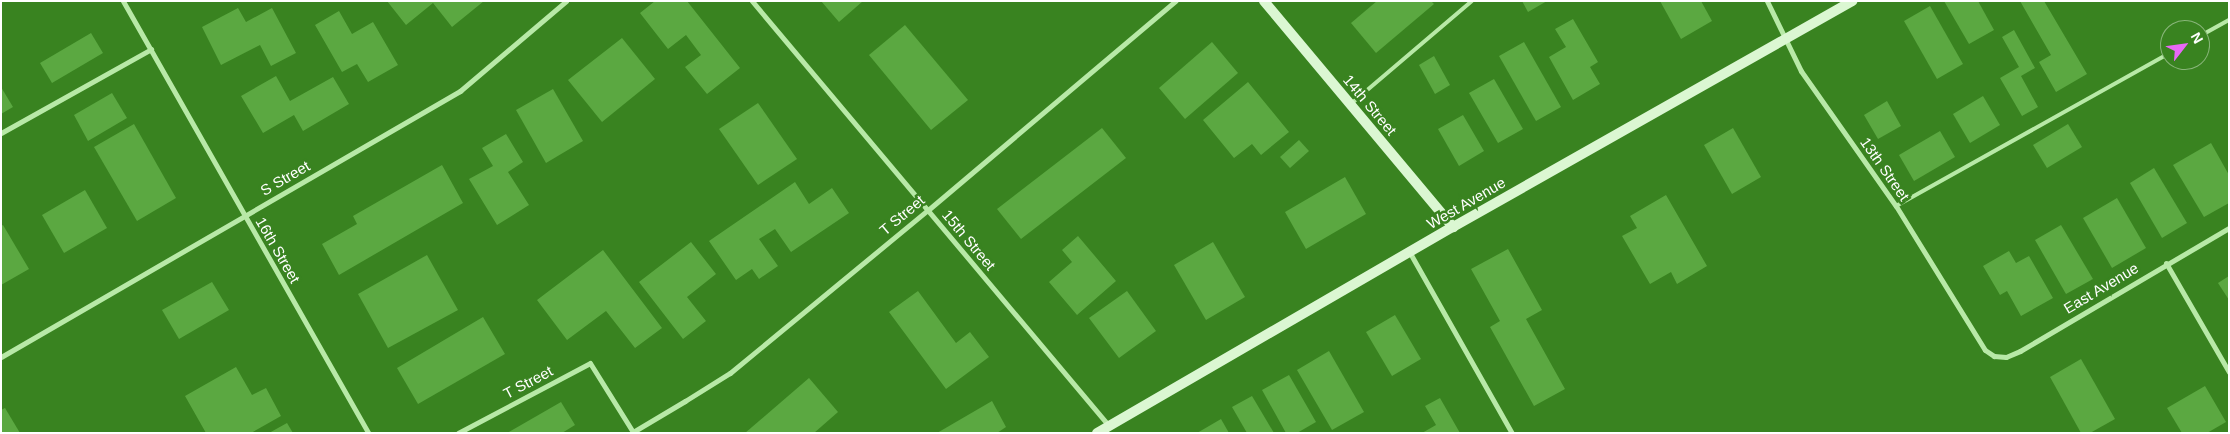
<!DOCTYPE html>
<style>
body{margin:0}
#map{position:relative;width:2230px;height:434px;overflow:hidden;background:#398320;font-family:Arial,sans-serif}
div>[style]{position:absolute}
[style*='--x']{left:calc(var(--x)*1px);top:calc(var(--y)*1px);width:calc(var(--w)*1px);rotate:calc(var(--a)*1deg)}
.building>*{inset:0;background:#5ba841}
.lane>*{height:4px;margin:-2px;padding:0 2px;transform-origin:2px;border-radius:2px;background:#b8e9a7}
.street>*{height:5px;margin:-2.5px;padding:0 2.5px;transform-origin:2.5px;border-radius:2.5px;background:#b8e9a7}
.secondary>*{height:10px;margin:-5px;padding:0 5px;transform-origin:5px;border-radius:5px;background:#dbf7d2}
span{translate:-50% -50%;white-space:nowrap;text-align:center;line-height:1.15;-webkit-text-stroke:5px #398320;paint-order:stroke}
.street-label{font-size:15px;color:#fff}
.frame{position:absolute;inset:0;border:2px solid #fff;pointer-events:none}
.north{position:absolute;left:2160px;top:20px;width:50px;height:50px;box-sizing:border-box;background:#398320;border:1px solid #88b579;border-radius:50%;rotate:60deg;font-size:14px;font-weight:700;line-height:20px;text-align:center;color:#fff}
.north::after{content:'';display:block;margin:auto;width:18px;height:22px;background:#e868f6;clip-path:polygon(50% 0,100% 100%,50% 72%,0 100%)}
</style>
<div id="map">
<div class="building">
<div style="clip-path:polygon(387px 1px,484px 1px,452px 27px,433px 3px,406px 25px)"></div>
<div style="clip-path:polygon(655px 1px,687px 1px,740px 68px,707px 94px,685px 67px,701px 55px,686px 35px,668px 49px,640px 13px)"></div>
<div style="clip-path:polygon(821px 1px,863px 1px,839px 22px)"></div>
<div style="clip-path:polygon(1377px 1px,1431px 1px,1434px 4px,1376px 53px,1351px 23px)"></div>
<div style="clip-path:polygon(1522px 1px,1547px 1px,1528px 12px)"></div>
<div style="clip-path:polygon(1660px 1px,1701px 1px,1712px 21px,1681px 39px)"></div>
<div style="clip-path:polygon(1944px 1px,1978px 1px,1994px 30px,1969px 44px)"></div>
<div style="clip-path:polygon(2020px 1px,2044px 1px,2087px 74px,2056px 92px,2039px 62px,2051px 55px)"></div>
<div style="clip-path:polygon(1930px 6px,1963px 64px,1937px 79px,1904px 21px)"></div>
<div style="clip-path:polygon(238px 8px,246px 22px,272px 8px,296px 53px,271px 66px,260px 45px,221px 65px,202px 27px)"></div>
<div style="clip-path:polygon(339px 11px,352px 34px,373px 22px,398px 65px,368px 82px,357px 64px,342px 72px,315px 25px)"></div>
<div style="clip-path:polygon(1573px 19px,1598px 62px,1590px 67px,1600px 84px,1573px 100px,1549px 57px,1566px 47px,1555px 29px)"></div>
<div style="clip-path:polygon(905px 25px,968px 100px,931px 130px,869px 55px)"></div>
<div style="clip-path:polygon(2014px 30px,2035px 68px,2021px 76px,2038px 107px,2022px 116px,2000px 78px,2019px 67px,2002px 37px)"></div>
<div style="clip-path:polygon(91px 33px,103px 53px,52px 83px,40px 63px)"></div>
<div style="clip-path:polygon(622px 38px,655px 79px,602px 122px,568px 80px)"></div>
<div style="clip-path:polygon(1212px 42px,1238px 73px,1185px 119px,1159px 88px)"></div>
<div style="clip-path:polygon(1524px 42px,1561px 107px,1536px 121px,1499px 56px)"></div>
<div style="clip-path:polygon(1434px 56px,1450px 85px,1435px 94px,1419px 65px)"></div>
<div style="clip-path:polygon(276px 76px,290px 101px,333px 77px,349px 104px,303px 131px,294px 115px,263px 133px,241px 96px)"></div>
<div style="clip-path:polygon(1494px 79px,1523px 129px,1498px 143px,1469px 93px)"></div>
<div style="clip-path:polygon(1248px 82px,1289px 132px,1261px 155px,1252px 144px,1234px 158px,1203px 120px)"></div>
<div style="clip-path:polygon(1px 87px,13px 107px,1px 114px)"></div>
<div style="clip-path:polygon(553px 89px,583px 141px,546px 163px,516px 110px)"></div>
<div style="clip-path:polygon(112px 93px,127px 118px,88px 141px,74px 115px)"></div>
<div style="clip-path:polygon(1983px 96px,2000px 125px,1970px 143px,1953px 114px)"></div>
<div style="clip-path:polygon(1887px 101px,1901px 126px,1878px 139px,1864px 115px)"></div>
<div style="clip-path:polygon(758px 103px,797px 159px,758px 185px,719px 129px)"></div>
<div style="clip-path:polygon(1463px 115px,1484px 151px,1459px 166px,1438px 129px)"></div>
<div style="clip-path:polygon(134px 124px,176px 198px,137px 221px,94px 147px)"></div>
<div style="clip-path:polygon(2068px 124px,2082px 147px,2047px 168px,2033px 145px)"></div>
<div style="clip-path:polygon(1102px 128px,1126px 158px,1021px 239px,997px 209px)"></div>
<div style="clip-path:polygon(1733px 128px,1761px 177px,1732px 194px,1704px 145px)"></div>
<div style="clip-path:polygon(1940px 131px,1955px 157px,1914px 181px,1899px 155px)"></div>
<div style="clip-path:polygon(506px 134px,523px 162px,508px 172px,529px 205px,497px 225px,469px 179px,493px 166px,482px 148px)"></div>
<div style="clip-path:polygon(1299px 140px,1309px 151px,1290px 168px,1280px 157px)"></div>
<div style="clip-path:polygon(2211px 143px,2229px 175px,2229px 203px,2204px 217px,2173px 165px)"></div>
<div style="clip-path:polygon(442px 165px,463px 203px,339px 275px,322px 244px,357px 224px,353px 216px)"></div>
<div style="clip-path:polygon(2154px 168px,2187px 223px,2162px 238px,2130px 183px)"></div>
<div style="clip-path:polygon(1345px 177px,1366px 214px,1306px 249px,1285px 212px)"></div>
<div style="clip-path:polygon(795px 182px,809px 204px,832px 188px,849px 213px,791px 252px,775px 229px,759px 239px,778px 266px,759px 279px,752px 269px,736px 280px,709px 241px)"></div>
<div style="clip-path:polygon(85px 190px,107px 228px,64px 253px,42px 215px)"></div>
<div style="clip-path:polygon(1666px 195px,1707px 266px,1677px 284px,1671px 272px,1650px 284px,1622px 236px,1637px 228px,1630px 216px)"></div>
<div style="clip-path:polygon(2117px 198px,2146px 248px,2112px 268px,2083px 218px)"></div>
<div style="clip-path:polygon(3px 225px,29px 269px,1px 285px,1px 226px)"></div>
<div style="clip-path:polygon(2061px 225px,2093px 279px,2066px 294px,2035px 240px)"></div>
<div style="clip-path:polygon(1078px 236px,1116px 281px,1077px 315px,1049px 282px,1072px 262px,1062px 250px)"></div>
<div style="clip-path:polygon(691px 242px,716px 274px,687px 297px,706px 321px,683px 339px,639px 282px)"></div>
<div style="clip-path:polygon(1213px 242px,1245px 297px,1206px 320px,1174px 265px)"></div>
<div style="clip-path:polygon(1508px 249px,1542px 310px,1526px 319px,1565px 389px,1534px 406px,1490px 327px,1500px 321px,1471px 269px)"></div>
<div style="clip-path:polygon(603px 250px,662px 328px,635px 348px,606px 311px,567px 340px,537px 300px)"></div>
<div style="clip-path:polygon(2009px 251px,2016px 263px,2029px 256px,2053px 298px,2021px 316px,2007px 291px,2000px 295px,1983px 266px)"></div>
<div style="clip-path:polygon(427px 255px,458px 310px,388px 348px,358px 294px)"></div>
<div style="clip-path:polygon(2229px 276px,2229px 300px,2218px 283px)"></div>
<div style="clip-path:polygon(212px 282px,229px 310px,179px 339px,162px 310px)"></div>
<div style="clip-path:polygon(918px 291px,956px 343px,970px 332px,989px 357px,946px 389px,889px 312px)"></div>
<div style="clip-path:polygon(1127px 291px,1156px 331px,1119px 358px,1089px 318px)"></div>
<div style="clip-path:polygon(1395px 315px,1421px 359px,1392px 376px,1366px 332px)"></div>
<div style="clip-path:polygon(483px 317px,505px 354px,418px 404px,397px 368px)"></div>
<div style="clip-path:polygon(1329px 351px,1364px 412px,1332px 430px,1297px 370px)"></div>
<div style="clip-path:polygon(2081px 359px,2115px 419px,2090px 433px,2081px 433px,2050px 377px)"></div>
<div style="clip-path:polygon(236px 367px,252px 395px,266px 388px,281px 416px,251px 433px,206px 433px,185px 396px)"></div>
<div style="clip-path:polygon(1289px 375px,1316px 422px,1297px 433px,1286px 433px,1262px 390px)"></div>
<div style="clip-path:polygon(809px 378px,838px 412px,814px 433px,745px 433px)"></div>
<div style="clip-path:polygon(2205px 386px,2226px 422px,2207px 433px,2182px 433px,2167px 408px)"></div>
<div style="clip-path:polygon(1252px 396px,1274px 433px,1247px 433px,1232px 407px)"></div>
<div style="clip-path:polygon(1440px 398px,1460px 433px,1422px 433px,1436px 425px,1425px 406px)"></div>
<div style="clip-path:polygon(992px 401px,1006px 427px,997px 433px,937px 433px)"></div>
<div style="clip-path:polygon(561px 402px,575px 425px,562px 433px,507px 433px)"></div>
<div style="clip-path:polygon(5px 408px,20px 433px,1px 433px,1px 410px)"></div>
<div style="clip-path:polygon(1221px 419px,1229px 433px,1197px 433px)"></div>
<div style="clip-path:polygon(287px 423px,293px 433px,269px 433px)"></div>
</div>
<div class="lane">
<div style="--x:2200;--y:36;--w:33;--a:-29"></div>
<div style="--x:1352;--y:103;--w:157;--a:-40.4"></div>
<div style="--x:1896;--y:206;--w:314;--a:-29.2"></div>
</div>
<div class="street">
<div style="--x:123;--y:1;--w:497;--a:60.4"></div>
<div style="--x:752;--y:1;--w:555;--a:49.97"></div>
<div style="--x:1767;--y:1;--w:78;--a:64.1"></div>
<div style="--x:1801;--y:71;--w:165;--a:54.9"></div>
<div style="--x:1896;--y:206;--w:169;--a:58.3"></div>
<div style="--x:1985;--y:350;--w:11;--a:34"></div>
<div style="--x:1994;--y:356;--w:12;--a:5"></div>
<div style="--x:2006;--y:357;--w:15;--a:-23"></div>
<div style="--x:2020;--y:351;--w:243;--a:-30.5"></div>
<div style="--x:1;--y:133;--w:172;--a:-29.2"></div>
<div style="--x:1410;--y:253;--w:207;--a:60.5"></div>
<div style="--x:2166;--y:263;--w:126;--a:60"></div>
<div style="--x:1;--y:357;--w:531;--a:-30.09"></div>
<div style="--x:460;--y:91;--w:139;--a:-40.3"></div>
<div style="--x:458;--y:433;--w:149;--a:-27.9"></div>
<div style="--x:590;--y:363;--w:81;--a:58.1"></div>
<div style="--x:633;--y:432;--w:61;--a:-30.8"></div>
<div style="--x:685;--y:401;--w:53;--a:-31.9"></div>
<div style="--x:730;--y:373;--w:256;--a:-39.5"></div>
<div style="--x:928;--y:210;--w:324;--a:-40.2"></div>
</div>
<div class="secondary">
<div style="--x:1264;--y:1;--w:295;--a:50.1"></div>
<div style="--x:1097;--y:433;--w:411;--a:-30.1"></div>
<div style="--x:1453;--y:227;--w:459;--a:-29.5"></div>
</div>
<div class="street-label">
<span style="left:1370px;top:105px;rotate:50deg">14th Street</span>
<span style="left:1885px;top:169px;rotate:55deg">13th Street</span>
<span style="left:285px;top:178px;rotate:-30deg">S Street</span>
<span style="left:1466px;top:203px;rotate:-30deg">West Avenue</span>
<span style="left:902px;top:215px;rotate:-40deg">T Street</span>
<span style="left:969px;top:240px;rotate:50deg">15th Street</span>
<span style="left:278px;top:250px;rotate:60deg">16th Street</span>
<span style="left:2101px;top:288px;rotate:-31deg">East Avenue</span>
<span style="left:528px;top:382px;rotate:-28deg">T Street</span>
</div>
<div class="frame"></div>
<div class="north">N</div>
</div>
